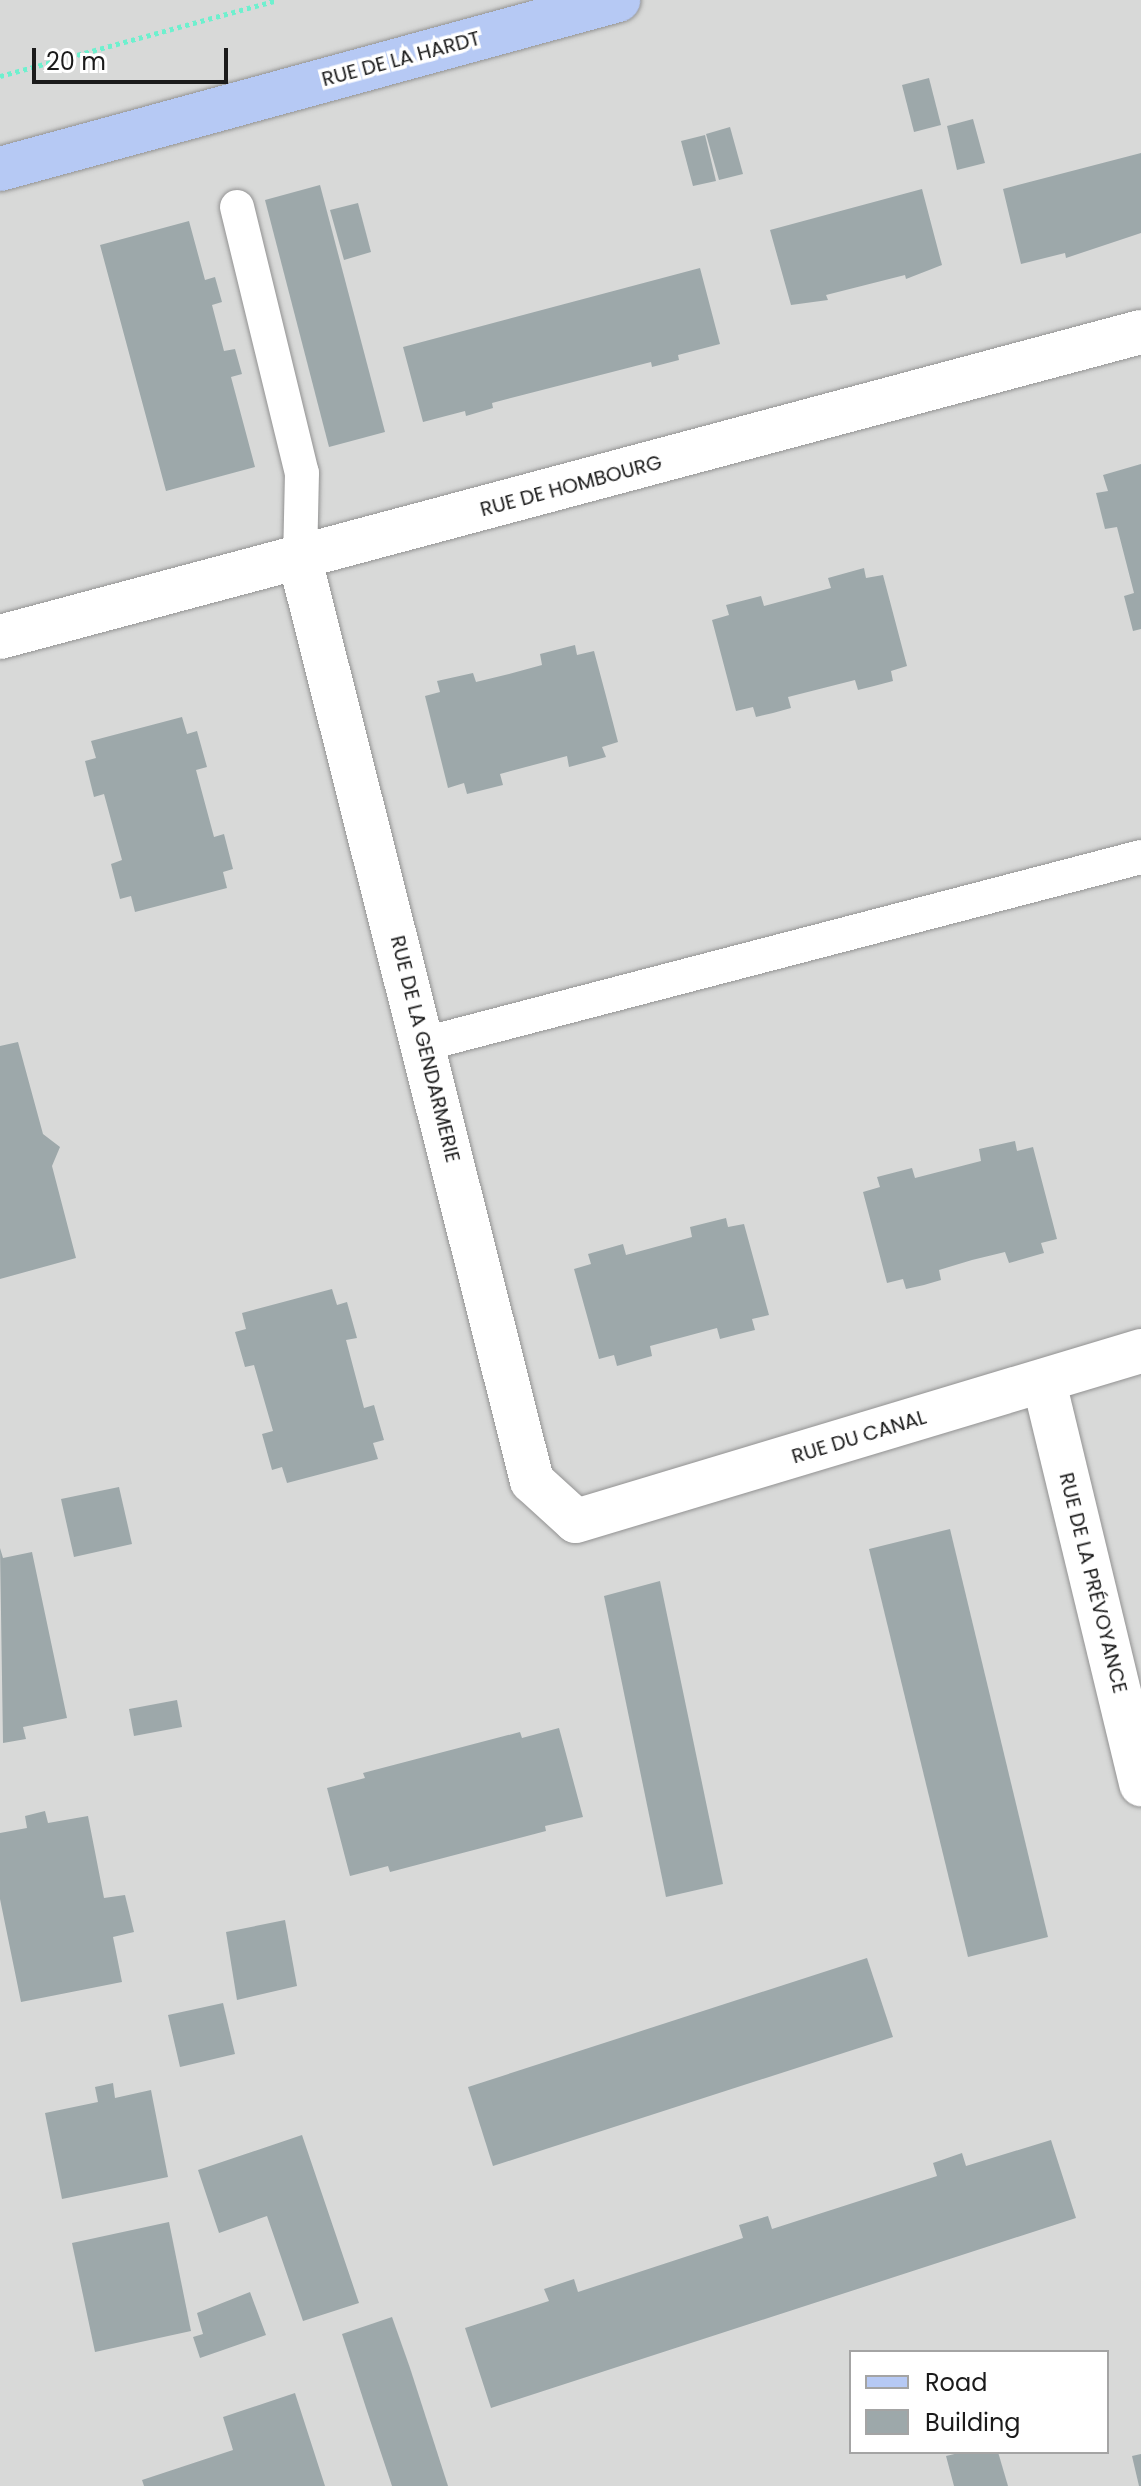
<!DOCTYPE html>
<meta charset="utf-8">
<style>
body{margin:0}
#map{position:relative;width:1141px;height:2486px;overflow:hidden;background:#e1e8ec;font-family:Poppins,sans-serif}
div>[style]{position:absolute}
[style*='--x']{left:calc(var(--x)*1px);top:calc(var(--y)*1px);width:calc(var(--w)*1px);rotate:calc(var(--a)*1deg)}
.residential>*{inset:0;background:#d8d9d8}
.building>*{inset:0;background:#9da8aa}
.path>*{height:5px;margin-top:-2.5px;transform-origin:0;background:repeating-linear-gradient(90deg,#6ef0ce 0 4px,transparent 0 8px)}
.roads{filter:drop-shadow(0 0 2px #929292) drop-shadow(0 0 2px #929292)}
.service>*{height:34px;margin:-17px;padding:0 17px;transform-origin:17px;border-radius:17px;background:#fff}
.minor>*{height:44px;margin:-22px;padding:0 22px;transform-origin:22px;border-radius:22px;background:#fff}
.secondary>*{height:44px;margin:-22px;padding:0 22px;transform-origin:22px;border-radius:22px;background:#b6c9f4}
span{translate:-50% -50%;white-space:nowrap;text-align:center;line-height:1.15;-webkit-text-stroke:7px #fff;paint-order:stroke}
.street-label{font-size:20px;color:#1b1b1b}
.legend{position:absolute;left:849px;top:2350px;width:260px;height:104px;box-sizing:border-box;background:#fff;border:2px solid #a4a4a4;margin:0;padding:10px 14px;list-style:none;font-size:24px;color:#1b1b1b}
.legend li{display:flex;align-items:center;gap:16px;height:40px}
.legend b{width:40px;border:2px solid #a4a4a4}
.scale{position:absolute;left:32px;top:48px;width:196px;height:36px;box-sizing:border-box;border:4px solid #1b1b1b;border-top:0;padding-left:10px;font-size:24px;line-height:28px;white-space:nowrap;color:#1b1b1b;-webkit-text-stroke:6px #fff;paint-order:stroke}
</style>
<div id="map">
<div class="residential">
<div style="clip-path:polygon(evenodd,0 0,1141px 0,1141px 2486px,0 2486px,0 0,851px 2352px,1107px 2352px,1107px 2452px,851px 2452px,851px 2352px)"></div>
</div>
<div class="building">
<div style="clip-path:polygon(929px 78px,941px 125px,914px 132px,902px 85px)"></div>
<div style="clip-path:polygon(973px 119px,985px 163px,957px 170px,947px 126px)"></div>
<div style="clip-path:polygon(730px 127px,743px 174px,719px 180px,706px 134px)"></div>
<div style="clip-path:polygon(705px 135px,716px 181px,693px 186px,681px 141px)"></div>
<div style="clip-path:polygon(1141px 153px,1141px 233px,1066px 258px,1065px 253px,1021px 264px,1003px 189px)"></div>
<div style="clip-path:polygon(320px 185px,385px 432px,329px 447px,265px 200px)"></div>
<div style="clip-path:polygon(922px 189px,942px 265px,906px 279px,905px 275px,826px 295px,828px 300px,791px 305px,770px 230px)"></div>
<div style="clip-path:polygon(358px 203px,371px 252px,344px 260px,330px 210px)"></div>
<div style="clip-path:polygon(189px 221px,205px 280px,215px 277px,222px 302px,212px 305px,224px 351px,235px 349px,242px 374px,231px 377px,255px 467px,166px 491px,100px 245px)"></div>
<div style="clip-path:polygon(700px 268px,720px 344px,678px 355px,679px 360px,652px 367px,651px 362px,492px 403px,493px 408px,466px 416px,465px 411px,423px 422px,403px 347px)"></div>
<div style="clip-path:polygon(1141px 464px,1141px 629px,1133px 631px,1124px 596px,1134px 593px,1117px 527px,1105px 529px,1096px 493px,1108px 491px,1103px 475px)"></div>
<div style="clip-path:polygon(864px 568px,866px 578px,883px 575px,907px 666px,891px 671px,893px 681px,874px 686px,858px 690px,855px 680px,788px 697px,791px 708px,773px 713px,756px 717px,753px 707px,736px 711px,712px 620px,729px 615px,726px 605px,761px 596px,764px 606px,831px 588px,828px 578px)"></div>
<div style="clip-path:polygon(575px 645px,577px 655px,594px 651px,606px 696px,618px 742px,602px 747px,606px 757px,569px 767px,567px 756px,500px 774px,503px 785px,467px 794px,464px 783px,448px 788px,425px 696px,440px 692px,437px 681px,473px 673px,476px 682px,509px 674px,542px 665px,540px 654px)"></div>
<div style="clip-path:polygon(182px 717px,187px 734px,197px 731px,207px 767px,196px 770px,214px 837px,224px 834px,233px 869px,223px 872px,227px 888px,135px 912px,131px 896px,120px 899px,111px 864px,122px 860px,104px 794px,94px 797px,85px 761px,96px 758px,91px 741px)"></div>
<div style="clip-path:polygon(18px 1042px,43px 1134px,60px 1147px,52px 1166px,76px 1258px,0 1279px,0 1046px)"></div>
<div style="clip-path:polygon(1015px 1141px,1017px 1151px,1033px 1147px,1057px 1239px,1041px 1243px,1044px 1253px,1009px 1263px,1005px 1252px,972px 1260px,939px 1270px,941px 1280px,924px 1285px,906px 1289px,903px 1279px,887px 1283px,863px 1192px,880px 1187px,877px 1177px,912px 1168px,915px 1178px,981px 1161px,979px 1149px)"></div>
<div style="clip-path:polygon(726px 1218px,728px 1227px,744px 1224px,769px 1315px,752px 1319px,755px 1330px,739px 1334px,720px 1339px,717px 1328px,650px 1346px,652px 1356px,617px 1366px,614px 1355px,599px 1359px,574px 1269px,591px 1264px,588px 1254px,623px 1244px,626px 1255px,692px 1237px,690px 1227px)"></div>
<div style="clip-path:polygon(332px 1289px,337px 1305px,347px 1302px,357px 1338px,346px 1340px,364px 1408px,374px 1405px,384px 1440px,373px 1443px,378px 1459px,287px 1483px,282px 1467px,272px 1470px,262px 1434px,273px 1431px,254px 1365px,245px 1367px,235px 1332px,246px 1329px,242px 1313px)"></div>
<div style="clip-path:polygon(119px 1487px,132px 1544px,74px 1557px,61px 1499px)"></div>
<div style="clip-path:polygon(950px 1529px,1048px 1937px,968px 1957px,869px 1549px)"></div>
<div style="clip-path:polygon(0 1548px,3px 1558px,32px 1552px,67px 1718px,23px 1727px,26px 1739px,3px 1743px)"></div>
<div style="clip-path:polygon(660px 1581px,723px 1884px,666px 1897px,604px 1596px)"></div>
<div style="clip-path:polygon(177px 1700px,182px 1727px,134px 1736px,129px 1709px)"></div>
<div style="clip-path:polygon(559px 1728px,583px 1817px,545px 1826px,546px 1831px,390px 1872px,388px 1866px,350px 1876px,327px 1788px,365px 1778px,363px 1773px,520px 1732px,522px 1738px)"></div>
<div style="clip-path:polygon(45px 1811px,48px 1823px,88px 1816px,104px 1898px,125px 1895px,134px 1932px,113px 1937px,122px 1982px,21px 2002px,0 1899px,0 1833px,27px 1828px,25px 1816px)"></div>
<div style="clip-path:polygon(285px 1920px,297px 1986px,237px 2000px,226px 1932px)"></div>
<div style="clip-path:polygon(867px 1958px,893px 2037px,493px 2166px,468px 2087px)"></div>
<div style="clip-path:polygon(223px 2003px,235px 2054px,180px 2067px,168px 2015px)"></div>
<div style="clip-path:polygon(113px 2083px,115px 2098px,151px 2090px,168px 2177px,62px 2199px,45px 2113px,98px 2102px,95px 2087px)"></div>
<div style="clip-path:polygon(302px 2135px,359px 2303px,303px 2321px,267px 2216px,219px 2233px,198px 2170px)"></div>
<div style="clip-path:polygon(1051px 2140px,1076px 2218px,491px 2408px,465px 2328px,549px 2301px,544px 2289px,574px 2279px,578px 2292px,743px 2238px,739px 2225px,768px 2216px,772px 2229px,937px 2176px,933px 2163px,962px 2153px,966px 2166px)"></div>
<div style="clip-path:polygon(169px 2222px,191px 2331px,95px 2352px,72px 2243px)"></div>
<div style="clip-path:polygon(250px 2292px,266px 2335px,200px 2358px,193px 2337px,203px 2334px,197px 2313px)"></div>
<div style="clip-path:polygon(392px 2317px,410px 2368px,448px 2486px,392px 2486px,367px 2411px,342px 2334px)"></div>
<div style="clip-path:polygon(295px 2393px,325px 2486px,144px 2486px,142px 2480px,233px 2450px,223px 2417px)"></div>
<div style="clip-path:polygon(963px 2452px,998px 2452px,1008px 2486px,954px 2486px,946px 2456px)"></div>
<div style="clip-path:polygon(1141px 2454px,1141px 2486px,1139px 2486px,1132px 2456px)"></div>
</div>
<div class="path">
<div style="--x:0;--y:76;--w:287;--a:-15.3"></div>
</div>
<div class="roads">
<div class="service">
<div style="--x:237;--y:207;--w:274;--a:76.3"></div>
<div style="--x:302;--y:473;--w:87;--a:91.3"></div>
<div style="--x:424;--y:1044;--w:741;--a:-14.62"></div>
</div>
<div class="minor">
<div style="--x:300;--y:560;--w:950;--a:75.86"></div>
<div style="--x:532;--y:1481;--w:59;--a:42.3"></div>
<div style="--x:576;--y:1521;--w:590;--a:-16.75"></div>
<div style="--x:0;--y:637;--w:1181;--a:-14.97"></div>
<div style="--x:1044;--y:1382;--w:414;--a:76.4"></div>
</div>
<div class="secondary">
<div style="--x:0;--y:169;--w:641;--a:-15.29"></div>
</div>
</div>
<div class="street-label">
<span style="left:401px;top:59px;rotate:-15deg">RUE DE LA HARDT</span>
<span style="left:571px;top:486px;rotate:-15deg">RUE DE HOMBOURG</span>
<span style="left:425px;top:1049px;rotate:76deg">RUE DE LA GENDARMERIE</span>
<span style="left:859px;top:1437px;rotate:-17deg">RUE DU CANAL</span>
<span style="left:1093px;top:1583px;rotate:76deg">RUE DE LA PRÉVOYANCE</span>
</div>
<ul class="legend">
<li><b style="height:10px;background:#b6c9f4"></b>Road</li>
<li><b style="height:22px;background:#9da8aa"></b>Building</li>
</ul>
<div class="scale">20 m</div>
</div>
